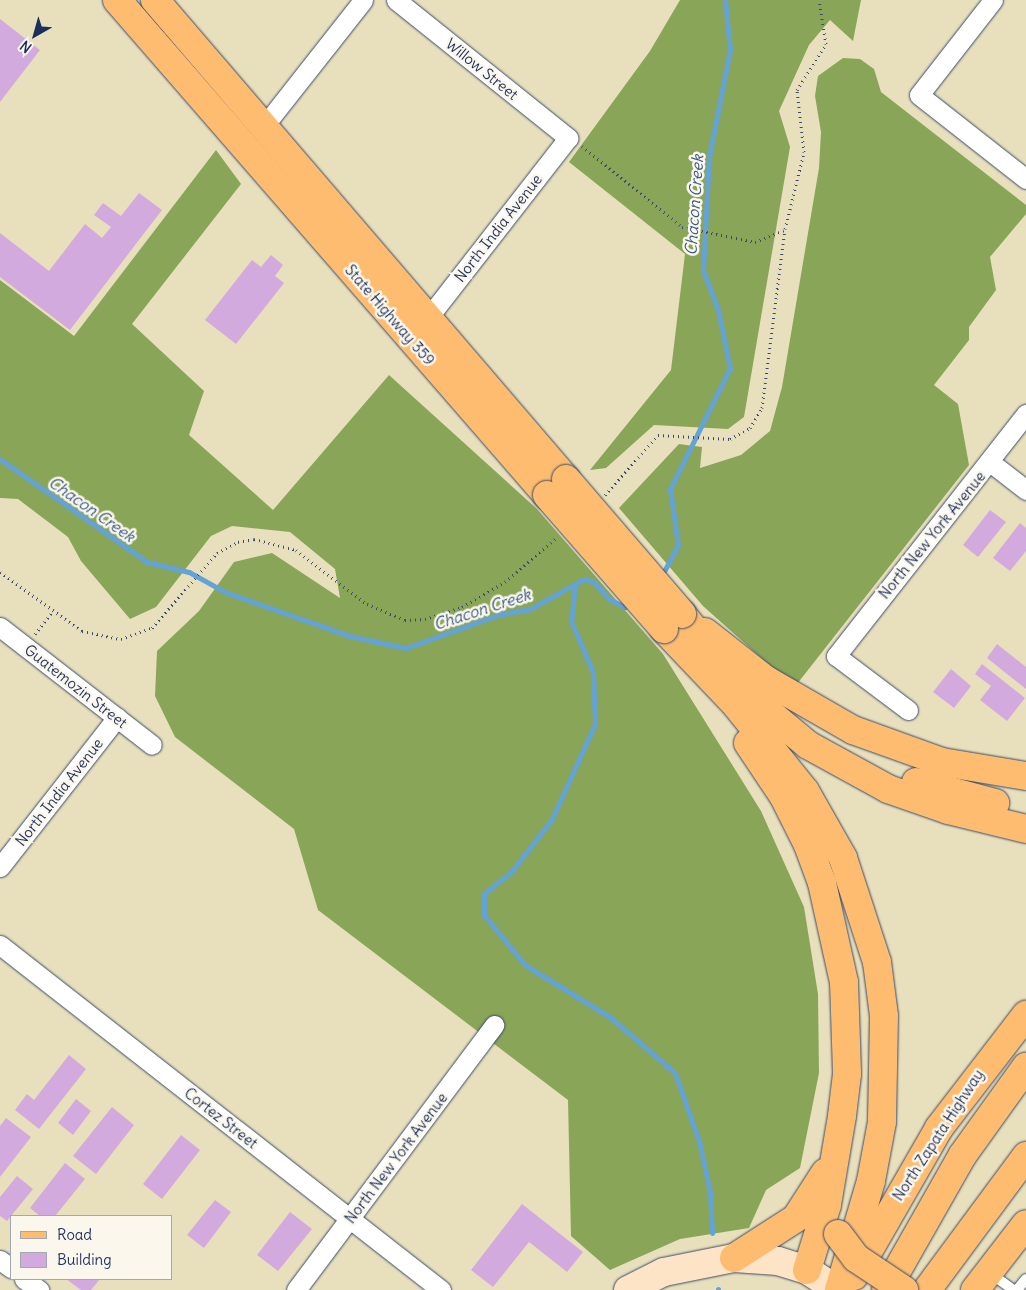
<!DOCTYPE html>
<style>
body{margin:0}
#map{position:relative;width:1026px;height:1290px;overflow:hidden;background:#e8e0bc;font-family:Delius,sans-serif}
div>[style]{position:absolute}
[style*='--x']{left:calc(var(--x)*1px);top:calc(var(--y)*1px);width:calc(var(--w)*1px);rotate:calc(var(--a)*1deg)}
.forest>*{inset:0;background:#89a558}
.stream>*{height:5px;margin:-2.5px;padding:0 2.5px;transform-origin:2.5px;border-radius:2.5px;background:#64a3d6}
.building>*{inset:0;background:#d2aade}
.path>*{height:3px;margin-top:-1.5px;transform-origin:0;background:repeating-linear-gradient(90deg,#3a4a6c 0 1px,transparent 0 5px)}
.roads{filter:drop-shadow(0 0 1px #3a4a6c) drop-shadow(0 0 1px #3a4a6c)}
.service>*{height:10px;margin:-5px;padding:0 5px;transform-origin:5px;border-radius:5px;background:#fff}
.minor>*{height:19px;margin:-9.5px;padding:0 9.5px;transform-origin:9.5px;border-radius:9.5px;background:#fff}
.secondary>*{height:28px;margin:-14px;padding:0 14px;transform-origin:14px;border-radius:14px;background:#fee4c6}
.primary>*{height:28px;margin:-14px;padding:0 14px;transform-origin:14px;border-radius:14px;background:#fdbc70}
.bridges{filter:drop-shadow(0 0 1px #3a4a6c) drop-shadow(0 0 1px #3a4a6c)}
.primary-bridge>*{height:28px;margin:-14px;padding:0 14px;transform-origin:14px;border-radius:14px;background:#fdbc70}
span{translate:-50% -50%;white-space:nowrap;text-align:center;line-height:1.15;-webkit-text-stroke:5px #fbf7ec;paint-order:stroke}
.street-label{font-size:15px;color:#1b2f5e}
.water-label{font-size:16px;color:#355888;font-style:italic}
.legend{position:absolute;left:10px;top:1215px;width:162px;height:65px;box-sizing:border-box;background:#fbf7ec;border:1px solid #a1a7b3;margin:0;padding:6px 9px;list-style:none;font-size:15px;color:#1b2f5e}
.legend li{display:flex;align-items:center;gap:10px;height:25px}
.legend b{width:25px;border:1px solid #a1a7b3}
.north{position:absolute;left:10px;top:10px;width:50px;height:50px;-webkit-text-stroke:4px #fbf7ec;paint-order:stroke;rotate:218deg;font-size:14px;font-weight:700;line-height:20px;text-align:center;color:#1b2f5e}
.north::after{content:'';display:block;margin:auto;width:18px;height:22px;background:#1b2f5e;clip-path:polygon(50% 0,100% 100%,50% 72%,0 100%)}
</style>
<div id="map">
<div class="forest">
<div style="clip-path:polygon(680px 0,861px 0,853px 41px,830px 20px,809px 45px,779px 111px,790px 147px,744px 417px,728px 429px,654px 425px,606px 468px,590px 470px,671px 370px,685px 254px,569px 162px,650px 51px)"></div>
<div style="clip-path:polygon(843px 58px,860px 59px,874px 69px,881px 92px,1026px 205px,1026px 214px,990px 257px,996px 290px,969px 327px,969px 340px,934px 385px,958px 404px,969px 465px,797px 684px,769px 665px,703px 606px,619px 508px,679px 444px,702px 447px,700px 468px,741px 455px,770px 431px,782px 387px,819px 168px,821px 132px,815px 96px,818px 76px)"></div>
<div style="clip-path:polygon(216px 150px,241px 184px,132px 324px,204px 391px,189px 435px,273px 510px,389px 375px,537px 509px,663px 654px,761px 811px,804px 907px,818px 994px,819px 1073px,800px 1168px,766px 1190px,749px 1228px,680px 1239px,610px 1270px,571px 1236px,568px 1100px,318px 910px,294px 829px,175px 737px,155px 696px,157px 651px,199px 611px,234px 562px,272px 553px,340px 598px,335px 569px,290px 532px,232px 526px,211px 536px,156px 607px,130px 619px,81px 561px,68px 537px,18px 499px,0 498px,0 280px,74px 336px)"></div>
</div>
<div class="stream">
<div style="--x:0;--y:459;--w:179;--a:35"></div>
<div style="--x:147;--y:562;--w:43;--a:13.4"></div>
<div style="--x:189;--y:572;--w:41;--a:29.1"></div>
<div style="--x:225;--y:592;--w:133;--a:19.4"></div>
<div style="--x:350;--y:636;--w:57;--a:12.1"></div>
<div style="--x:406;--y:648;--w:98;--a:-19.7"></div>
<div style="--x:498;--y:615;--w:33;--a:-11"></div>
<div style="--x:530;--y:609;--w:62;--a:-29.1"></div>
<div style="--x:584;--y:579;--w:10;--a:17"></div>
<div style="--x:594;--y:582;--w:23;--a:49"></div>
<div style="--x:609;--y:599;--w:18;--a:27"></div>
<div style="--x:625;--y:607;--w:7;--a:-27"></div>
<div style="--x:661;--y:577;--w:36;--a:-62"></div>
<div style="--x:678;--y:545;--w:57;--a:-98.1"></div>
<div style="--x:670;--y:489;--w:135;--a:-63.6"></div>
<div style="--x:730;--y:368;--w:59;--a:-101.7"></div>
<div style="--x:718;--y:310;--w:43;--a:-110.6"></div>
<div style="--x:703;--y:270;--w:113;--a:-87"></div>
<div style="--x:709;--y:157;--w:109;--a:-78.9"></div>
<div style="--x:730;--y:50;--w:50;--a:-95.7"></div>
<div style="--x:575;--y:585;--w:36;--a:96"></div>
<div style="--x:571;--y:621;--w:56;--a:66.7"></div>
<div style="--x:593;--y:672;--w:52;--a:87.8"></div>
<div style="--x:595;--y:724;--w:104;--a:114.4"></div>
<div style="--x:552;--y:819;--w:66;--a:127.6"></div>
<div style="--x:512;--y:871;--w:36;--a:141"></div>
<div style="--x:484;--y:894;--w:21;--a:90"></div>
<div style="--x:484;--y:915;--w:65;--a:50.6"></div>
<div style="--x:525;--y:965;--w:100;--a:31.5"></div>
<div style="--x:610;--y:1017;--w:86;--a:40.7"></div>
<div style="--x:675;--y:1073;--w:72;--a:70.6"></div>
<div style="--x:699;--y:1141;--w:52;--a:77.8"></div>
<div style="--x:710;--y:1192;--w:41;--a:87.2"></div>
<div style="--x:718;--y:1289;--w:1;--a:90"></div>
</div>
<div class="building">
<div style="clip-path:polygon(0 19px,40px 50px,0 102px)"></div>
<div style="clip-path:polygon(139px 193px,162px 210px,70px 330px,0 277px,0 233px,49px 271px,85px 224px,102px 238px,111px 227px,94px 215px,103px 203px,121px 216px)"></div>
<div style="clip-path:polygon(271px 255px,283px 265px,275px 276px,284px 283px,236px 344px,205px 320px,252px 260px,261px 267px)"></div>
<div style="clip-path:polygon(990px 510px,1006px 522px,978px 557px,963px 545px)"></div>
<div style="clip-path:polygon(1020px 523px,1026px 528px,1026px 551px,1010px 571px,993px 558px)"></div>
<div style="clip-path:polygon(997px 644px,1026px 667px,1026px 689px,987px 658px)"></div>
<div style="clip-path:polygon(982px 664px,1025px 698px,1007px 721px,980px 700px,991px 686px,975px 674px)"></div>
<div style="clip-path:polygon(951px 669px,971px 686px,954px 708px,933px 692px)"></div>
<div style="clip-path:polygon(69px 1055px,86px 1069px,39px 1129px,15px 1110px,27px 1094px,34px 1100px)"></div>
<div style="clip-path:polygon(76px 1099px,91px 1111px,73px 1135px,58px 1123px)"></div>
<div style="clip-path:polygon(112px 1107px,134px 1125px,96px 1174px,73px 1156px)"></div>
<div style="clip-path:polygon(6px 1118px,31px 1137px,0 1177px,0 1126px)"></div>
<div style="clip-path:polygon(181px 1135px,200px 1150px,162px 1199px,143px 1184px)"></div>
<div style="clip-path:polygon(65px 1163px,85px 1179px,55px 1216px,40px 1216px,30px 1208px)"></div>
<div style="clip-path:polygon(17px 1176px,33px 1189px,7px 1221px,0 1216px,0 1197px)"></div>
<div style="clip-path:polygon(215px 1200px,231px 1212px,204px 1248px,187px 1235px)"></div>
<div style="clip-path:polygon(522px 1204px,583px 1252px,567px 1272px,529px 1242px,493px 1287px,471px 1270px)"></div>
<div style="clip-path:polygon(290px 1212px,312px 1229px,278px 1271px,257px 1255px)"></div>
<div style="clip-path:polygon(66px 1279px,100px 1279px,91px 1290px,81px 1290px)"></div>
</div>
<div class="path">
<div style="--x:582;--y:146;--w:129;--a:39"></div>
<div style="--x:682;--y:227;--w:75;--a:11.6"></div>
<div style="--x:755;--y:242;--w:31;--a:-22"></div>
<div style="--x:605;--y:495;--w:80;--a:-48.5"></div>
<div style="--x:658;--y:435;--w:72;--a:3.2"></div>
<div style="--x:730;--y:439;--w:23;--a:-29"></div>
<div style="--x:750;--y:428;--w:23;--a:-59"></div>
<div style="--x:762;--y:408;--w:180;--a:-82.7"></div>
<div style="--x:785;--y:229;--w:79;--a:-76.1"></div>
<div style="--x:804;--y:152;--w:62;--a:-96.4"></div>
<div style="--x:797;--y:90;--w:54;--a:-57.8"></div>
<div style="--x:826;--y:44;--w:45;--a:-99"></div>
<div style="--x:0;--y:572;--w:101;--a:35.7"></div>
<div style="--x:82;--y:631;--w:40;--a:12"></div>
<div style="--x:121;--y:639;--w:33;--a:-20"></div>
<div style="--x:152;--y:628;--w:99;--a:-49.1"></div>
<div style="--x:217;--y:553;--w:24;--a:-28"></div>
<div style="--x:238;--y:542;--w:16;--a:-11"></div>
<div style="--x:254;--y:539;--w:43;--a:14.7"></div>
<div style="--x:296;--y:550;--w:89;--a:37.3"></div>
<div style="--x:367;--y:604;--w:41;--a:22.8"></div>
<div style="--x:405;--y:620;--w:20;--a:-3"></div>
<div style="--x:425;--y:619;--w:39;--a:-18"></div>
<div style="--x:462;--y:607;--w:50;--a:-30.2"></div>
<div style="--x:505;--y:582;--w:69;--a:-40.9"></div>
<div style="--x:35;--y:634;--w:28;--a:-52"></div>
</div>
<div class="roads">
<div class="service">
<div style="--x:990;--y:1273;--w:29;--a:36"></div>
<div style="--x:1017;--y:1290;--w:14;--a:-51"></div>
</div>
<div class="minor">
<div style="--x:396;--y:0;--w:221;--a:38.7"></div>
<div style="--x:568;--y:138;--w:229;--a:127.9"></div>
<div style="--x:993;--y:0;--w:120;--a:127.9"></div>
<div style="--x:919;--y:95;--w:136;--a:38.1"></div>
<div style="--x:264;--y:126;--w:160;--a:-51.8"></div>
<div style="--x:990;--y:462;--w:46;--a:37.9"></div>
<div style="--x:0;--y:627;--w:192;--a:37.8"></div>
<div style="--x:908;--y:710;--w:90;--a:-143.1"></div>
<div style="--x:836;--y:656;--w:308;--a:-51.9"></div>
<div style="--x:0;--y:867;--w:190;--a:-52"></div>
<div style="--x:0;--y:945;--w:560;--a:38.04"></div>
<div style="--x:0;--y:1260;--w:14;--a:36"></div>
<div style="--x:24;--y:1279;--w:19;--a:36"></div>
<div style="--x:296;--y:1290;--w:331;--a:-53.2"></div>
</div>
<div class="secondary">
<div style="--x:628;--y:1290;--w:40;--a:-26.6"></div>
<div style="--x:664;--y:1272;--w:71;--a:-11.3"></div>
<div style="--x:734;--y:1258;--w:44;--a:3.9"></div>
<div style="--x:778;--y:1261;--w:30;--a:17"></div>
<div style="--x:807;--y:1270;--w:37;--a:33"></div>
</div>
<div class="primary">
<div style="--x:117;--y:0;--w:656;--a:49.02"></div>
<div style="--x:155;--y:0;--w:631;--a:49.37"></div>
<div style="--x:682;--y:614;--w:95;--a:51.8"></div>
<div style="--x:741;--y:689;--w:87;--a:39.9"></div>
<div style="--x:808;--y:745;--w:91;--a:28.8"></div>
<div style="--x:888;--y:789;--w:64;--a:19.3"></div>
<div style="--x:948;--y:810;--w:80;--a:13.7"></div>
<div style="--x:664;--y:629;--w:105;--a:46.5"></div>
<div style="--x:736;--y:705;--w:110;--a:51.3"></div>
<div style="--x:805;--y:791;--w:77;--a:60.4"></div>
<div style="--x:843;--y:858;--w:109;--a:71.9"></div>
<div style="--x:877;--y:962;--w:54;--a:82.6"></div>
<div style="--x:884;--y:1016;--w:106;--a:91.1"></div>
<div style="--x:882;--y:1122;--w:60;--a:100.6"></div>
<div style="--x:871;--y:1181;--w:114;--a:106.4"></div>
<div style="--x:705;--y:632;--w:78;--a:38.2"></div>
<div style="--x:766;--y:680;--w:100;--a:29.9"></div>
<div style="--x:853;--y:730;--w:95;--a:19.8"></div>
<div style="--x:942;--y:762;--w:85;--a:9.5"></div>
<div style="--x:748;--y:743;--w:65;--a:56.3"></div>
<div style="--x:784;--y:797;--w:54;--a:63.4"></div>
<div style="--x:808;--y:845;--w:40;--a:69.8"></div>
<div style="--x:822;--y:883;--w:101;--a:77.5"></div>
<div style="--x:844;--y:982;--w:92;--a:88.1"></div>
<div style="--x:847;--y:1074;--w:42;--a:96.8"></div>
<div style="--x:842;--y:1116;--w:90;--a:99.6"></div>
<div style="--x:827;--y:1205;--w:68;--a:107.1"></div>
<div style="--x:916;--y:782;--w:82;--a:14.9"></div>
<div style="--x:734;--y:1258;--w:74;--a:-32.8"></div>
<div style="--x:796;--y:1218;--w:54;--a:-57.2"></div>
<div style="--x:854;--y:1276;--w:171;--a:-60.1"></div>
<div style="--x:939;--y:1128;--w:143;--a:-52.4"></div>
<div style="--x:886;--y:1290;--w:154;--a:-60.4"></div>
<div style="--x:962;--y:1156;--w:110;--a:-54.3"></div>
<div style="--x:927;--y:1290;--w:167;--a:-53.5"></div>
<div style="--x:975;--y:1290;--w:83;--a:-52.3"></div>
</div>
</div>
<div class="bridges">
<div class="primary-bridge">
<div style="--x:566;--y:479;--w:178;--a:49.3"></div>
<div style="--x:547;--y:495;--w:178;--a:48.9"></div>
<div style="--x:838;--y:1234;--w:30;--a:53"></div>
<div style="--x:856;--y:1258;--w:58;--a:33.7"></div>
</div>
</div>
<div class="street-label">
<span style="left:482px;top:69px;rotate:39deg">Willow Street</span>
<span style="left:498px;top:228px;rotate:-52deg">North India Avenue</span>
<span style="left:390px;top:315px;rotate:49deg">State Highway 359</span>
<span style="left:932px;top:535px;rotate:-51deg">North New York Avenue</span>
<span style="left:76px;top:686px;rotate:38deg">Guatemozin Street</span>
<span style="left:59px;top:792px;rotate:-52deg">North India Avenue</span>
<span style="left:221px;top:1118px;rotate:38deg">Cortez Street</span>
<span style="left:938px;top:1135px;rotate:-57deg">North Zapata Highway</span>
<span style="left:396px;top:1158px;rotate:-53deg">North New York Avenue</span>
</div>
<div class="water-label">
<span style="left:694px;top:205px;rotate:-86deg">Chacon Creek</span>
<span style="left:92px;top:509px;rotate:35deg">Chacon Creek</span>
<span style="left:482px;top:609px;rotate:-18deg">Chacon Creek</span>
</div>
<ul class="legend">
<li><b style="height:6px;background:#fdbc70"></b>Road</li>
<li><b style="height:14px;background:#d2aade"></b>Building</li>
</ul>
<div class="north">N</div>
</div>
